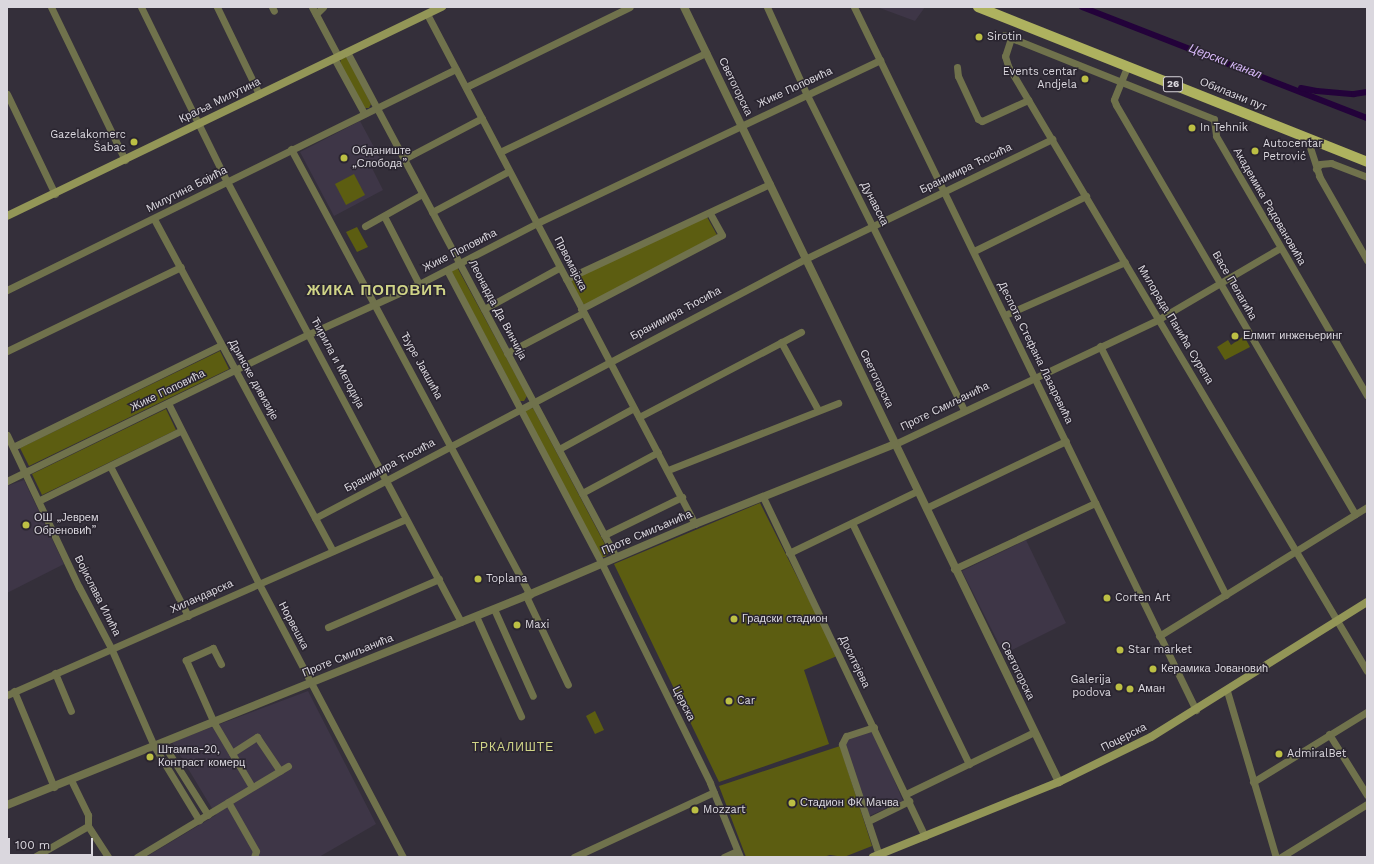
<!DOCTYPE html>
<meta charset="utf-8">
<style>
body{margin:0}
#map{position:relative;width:1374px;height:864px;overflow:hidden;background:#342f3a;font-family:"Work Sans",sans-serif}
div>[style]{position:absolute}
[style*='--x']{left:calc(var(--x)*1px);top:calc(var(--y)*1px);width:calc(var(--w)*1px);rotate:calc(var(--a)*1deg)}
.built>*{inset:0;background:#3e3647}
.green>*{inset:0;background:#5c5d11}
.canal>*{height:6px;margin:-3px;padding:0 3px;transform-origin:3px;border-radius:3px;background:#23023a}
.minor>*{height:7px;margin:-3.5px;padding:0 3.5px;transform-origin:3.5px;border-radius:3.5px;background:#70724c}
.tertiary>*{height:8px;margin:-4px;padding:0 4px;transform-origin:4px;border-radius:4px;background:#70724c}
.secondary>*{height:8px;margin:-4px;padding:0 4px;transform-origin:4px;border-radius:4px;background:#939657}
.primary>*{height:10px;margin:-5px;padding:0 5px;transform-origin:5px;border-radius:5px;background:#aeb25f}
.dots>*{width:11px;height:11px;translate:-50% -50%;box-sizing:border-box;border:2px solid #2a2530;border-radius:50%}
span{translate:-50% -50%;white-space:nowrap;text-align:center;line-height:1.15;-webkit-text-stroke:3px #2a2530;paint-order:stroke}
.shield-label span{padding:1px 3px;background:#2a2530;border:1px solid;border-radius:3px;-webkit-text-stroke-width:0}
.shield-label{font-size:10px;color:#dad7de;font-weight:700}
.poi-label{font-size:11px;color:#dad7de}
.left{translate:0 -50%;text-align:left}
.right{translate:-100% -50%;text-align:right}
.street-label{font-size:11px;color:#dad7de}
.water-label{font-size:12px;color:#d7b8f8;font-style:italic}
.neighbourhood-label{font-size:12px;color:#d0d487;letter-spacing:1px}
.district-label{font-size:15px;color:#d0d487;font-weight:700;letter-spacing:1px}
.frame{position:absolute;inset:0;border:8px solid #dad7de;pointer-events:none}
.scale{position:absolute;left:8px;top:838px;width:85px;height:18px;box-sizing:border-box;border:2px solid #dad7de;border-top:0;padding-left:5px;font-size:12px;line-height:14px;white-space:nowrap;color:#dad7de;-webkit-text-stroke:3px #2a2530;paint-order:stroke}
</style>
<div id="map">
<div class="built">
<div style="clip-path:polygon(877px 7px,925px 7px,915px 21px)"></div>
<div style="clip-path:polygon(360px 121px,382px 162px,372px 168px,383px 190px,334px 216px,300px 152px)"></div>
<div style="clip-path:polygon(24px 480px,64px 564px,7px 593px,7px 486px)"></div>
<div style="clip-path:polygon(1026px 540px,1066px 623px,1004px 654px,962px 571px)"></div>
<div style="clip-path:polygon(308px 691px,376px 824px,319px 857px,146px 857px,216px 815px,172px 742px)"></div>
<div style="clip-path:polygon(873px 730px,903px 801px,869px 816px,844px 743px,846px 739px)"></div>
</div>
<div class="green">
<div style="clip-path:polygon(347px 57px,371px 104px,369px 108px,365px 108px,340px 63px,341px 59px)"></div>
<div style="clip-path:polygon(354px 174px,365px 195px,346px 205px,335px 184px)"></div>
<div style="clip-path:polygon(707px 217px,717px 235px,585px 305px,580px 301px,571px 280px)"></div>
<div style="clip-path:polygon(357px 227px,368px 247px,357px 252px,346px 232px)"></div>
<div style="clip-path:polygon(457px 267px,527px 396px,524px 401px,520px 401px,451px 271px)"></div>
<div style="clip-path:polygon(1244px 336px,1250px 347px,1225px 360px,1217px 347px,1228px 340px,1231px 345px)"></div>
<div style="clip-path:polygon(220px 351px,229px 369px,29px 466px,20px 448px)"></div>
<div style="clip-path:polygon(533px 408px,609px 552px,605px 557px,601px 557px,524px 410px)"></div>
<div style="clip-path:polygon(166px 409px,176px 430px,42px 495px,32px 474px)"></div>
<div style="clip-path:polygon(760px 503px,837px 656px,804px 670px,829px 744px,719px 782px,614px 564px)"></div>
<div style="clip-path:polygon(595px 711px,604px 730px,595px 734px,586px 716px)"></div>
<div style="clip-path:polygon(840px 746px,872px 846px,844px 857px,830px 855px,823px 857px,746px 857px,719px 786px)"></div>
</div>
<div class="canal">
<div style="--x:1082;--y:7;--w:306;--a:21.3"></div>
<div style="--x:1301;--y:88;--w:16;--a:11"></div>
<div style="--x:1317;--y:91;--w:37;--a:5"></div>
<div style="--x:1354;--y:94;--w:13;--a:-9"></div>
</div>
<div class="minor">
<div style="--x:51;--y:7;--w:170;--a:64.2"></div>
<div style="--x:141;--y:7;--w:188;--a:63.8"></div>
<div style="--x:224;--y:176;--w:505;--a:62.01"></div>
<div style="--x:217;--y:7;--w:97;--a:64.2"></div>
<div style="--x:272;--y:7;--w:4;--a:63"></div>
<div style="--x:312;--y:7;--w:55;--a:62"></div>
<div style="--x:767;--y:7;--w:97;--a:65.6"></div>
<div style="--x:807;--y:95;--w:352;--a:63.5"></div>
<div style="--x:854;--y:7;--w:782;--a:64.06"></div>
<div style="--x:316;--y:14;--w:10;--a:-45"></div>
<div style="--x:427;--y:14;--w:576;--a:62.28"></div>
<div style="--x:1004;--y:35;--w:226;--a:21.8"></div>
<div style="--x:1214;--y:119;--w:17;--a:83"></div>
<div style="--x:1216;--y:136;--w:300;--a:59.8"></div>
<div style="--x:1011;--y:38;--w:19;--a:108"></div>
<div style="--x:1005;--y:56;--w:10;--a:73"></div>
<div style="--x:1008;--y:66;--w:703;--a:59.32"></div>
<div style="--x:347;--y:52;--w:572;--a:61.96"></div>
<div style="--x:334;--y:58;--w:63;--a:61.4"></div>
<div style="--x:957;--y:67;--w:9;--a:84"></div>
<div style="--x:958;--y:76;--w:47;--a:65.1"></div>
<div style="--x:978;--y:119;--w:4;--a:27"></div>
<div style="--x:982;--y:121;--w:51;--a:-24.5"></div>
<div style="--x:1127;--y:67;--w:35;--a:112"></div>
<div style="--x:1114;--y:100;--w:5;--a:68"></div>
<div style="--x:1116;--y:105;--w:474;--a:59.7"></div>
<div style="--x:466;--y:87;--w:182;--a:-26"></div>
<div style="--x:7;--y:94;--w:111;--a:64.4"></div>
<div style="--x:1307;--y:138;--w:40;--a:72"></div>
<div style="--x:1319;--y:176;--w:97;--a:60.3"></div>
<div style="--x:291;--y:149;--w:506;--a:61.81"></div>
<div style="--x:500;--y:152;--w:229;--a:-25.7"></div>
<div style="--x:404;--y:159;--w:88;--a:-27.7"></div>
<div style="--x:1316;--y:169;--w:6;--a:-51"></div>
<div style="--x:1320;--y:164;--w:11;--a:-5"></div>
<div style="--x:1331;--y:163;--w:39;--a:21"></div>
<div style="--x:432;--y:212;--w:87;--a:-28"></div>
<div style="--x:384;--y:216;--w:76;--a:62.8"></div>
<div style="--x:154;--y:219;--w:377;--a:61.7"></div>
<div style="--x:365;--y:226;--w:65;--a:-29.3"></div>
<div style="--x:974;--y:251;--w:125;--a:-26.2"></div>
<div style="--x:447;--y:270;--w:332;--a:62.2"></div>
<div style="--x:602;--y:564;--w:244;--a:63.7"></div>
<div style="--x:710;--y:783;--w:80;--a:67.9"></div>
<div style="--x:566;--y:279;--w:225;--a:-25"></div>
<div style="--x:7;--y:290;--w:500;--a:-26.21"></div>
<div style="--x:484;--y:309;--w:85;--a:-28.7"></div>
<div style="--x:581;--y:309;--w:159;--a:-27.7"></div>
<div style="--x:722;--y:235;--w:25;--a:-119"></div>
<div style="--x:1005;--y:315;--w:131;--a:-23.8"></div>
<div style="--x:781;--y:342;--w:77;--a:61.4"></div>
<div style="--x:1100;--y:346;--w:279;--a:63.2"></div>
<div style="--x:7;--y:351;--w:193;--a:-25.8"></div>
<div style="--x:507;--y:353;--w:86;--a:-27.8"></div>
<div style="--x:168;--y:403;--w:203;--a:63.3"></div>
<div style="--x:259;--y:584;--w:309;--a:62.2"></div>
<div style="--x:639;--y:417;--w:183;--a:-27.7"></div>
<div style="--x:7;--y:435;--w:168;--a:64.7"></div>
<div style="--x:79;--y:587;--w:69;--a:62.3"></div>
<div style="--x:111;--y:648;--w:107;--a:66.3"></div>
<div style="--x:154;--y:746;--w:87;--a:58.7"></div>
<div style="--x:895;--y:444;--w:292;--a:-25.3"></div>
<div style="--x:1159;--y:319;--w:140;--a:-30.4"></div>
<div style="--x:13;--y:447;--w:232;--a:-26.1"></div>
<div style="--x:559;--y:449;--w:85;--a:-28.7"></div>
<div style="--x:110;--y:466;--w:169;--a:62.5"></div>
<div style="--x:668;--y:470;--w:183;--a:-21.5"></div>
<div style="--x:7;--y:481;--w:334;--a:-26"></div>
<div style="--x:307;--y:335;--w:123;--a:-24.5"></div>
<div style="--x:419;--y:284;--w:133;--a:-27.3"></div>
<div style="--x:537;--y:223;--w:380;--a:-25.4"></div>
<div style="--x:582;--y:493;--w:86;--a:-28.3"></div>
<div style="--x:763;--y:497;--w:376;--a:64.5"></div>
<div style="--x:40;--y:500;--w:156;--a:-26.2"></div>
<div style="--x:926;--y:508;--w:155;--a:-25.6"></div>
<div style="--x:315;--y:518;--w:554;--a:-27.86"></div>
<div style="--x:805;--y:259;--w:275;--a:-25.9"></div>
<div style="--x:852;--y:523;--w:268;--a:64.1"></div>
<div style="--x:604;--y:535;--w:87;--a:-26"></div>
<div style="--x:789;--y:553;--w:142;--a:-25.8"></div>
<div style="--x:954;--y:569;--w:156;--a:-25.1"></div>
<div style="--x:526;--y:596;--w:98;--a:64.7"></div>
<div style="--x:494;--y:609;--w:95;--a:65.9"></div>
<div style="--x:476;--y:616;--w:110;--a:65.8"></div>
<div style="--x:328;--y:627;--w:121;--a:-23.4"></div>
<div style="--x:1159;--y:636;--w:245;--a:-31.8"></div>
<div style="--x:221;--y:664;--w:18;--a:-117"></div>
<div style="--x:213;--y:648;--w:30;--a:156"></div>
<div style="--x:186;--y:660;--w:69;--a:66"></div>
<div style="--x:214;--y:723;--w:74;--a:59.3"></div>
<div style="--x:55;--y:673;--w:41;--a:67.2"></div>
<div style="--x:14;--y:691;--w:104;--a:67.4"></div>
<div style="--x:1227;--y:691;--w:173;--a:73.6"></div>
<div style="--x:7;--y:695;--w:436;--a:-23.8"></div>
<div style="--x:874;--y:727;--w:29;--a:162"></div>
<div style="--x:846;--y:736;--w:9;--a:117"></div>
<div style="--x:842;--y:744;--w:117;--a:71.6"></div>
<div style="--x:1329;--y:734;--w:72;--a:58.1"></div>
<div style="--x:162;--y:742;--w:86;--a:57.8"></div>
<div style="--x:232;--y:753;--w:30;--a:-33"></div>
<div style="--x:257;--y:737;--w:41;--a:55.9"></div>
<div style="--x:71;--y:780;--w:39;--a:64"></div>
<div style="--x:88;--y:815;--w:11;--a:90"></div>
<div style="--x:88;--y:826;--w:37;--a:57"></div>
<div style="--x:1253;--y:782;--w:134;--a:-31.6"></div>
<div style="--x:906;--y:794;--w:142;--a:-25.8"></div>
<div style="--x:868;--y:821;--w:46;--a:-26"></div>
<div style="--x:34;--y:857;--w:62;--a:-29.9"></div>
<div style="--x:137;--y:857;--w:106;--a:-31.1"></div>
<div style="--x:254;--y:857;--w:6;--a:-72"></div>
<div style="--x:256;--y:851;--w:56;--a:-119.7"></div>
<div style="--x:228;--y:802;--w:70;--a:-31"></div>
<div style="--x:574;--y:857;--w:154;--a:-24.9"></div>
<div style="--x:724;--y:857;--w:14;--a:-25"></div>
<div style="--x:1281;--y:857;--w:101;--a:-31.6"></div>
</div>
<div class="tertiary">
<div style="--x:684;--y:7;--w:861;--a:64.18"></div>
<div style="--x:7;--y:805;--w:560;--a:-21.93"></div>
<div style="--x:526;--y:596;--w:184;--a:-23.1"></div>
<div style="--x:695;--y:524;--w:215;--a:-21.8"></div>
</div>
<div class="secondary">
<div style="--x:7;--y:216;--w:483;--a:-25.7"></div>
<div style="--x:873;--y:857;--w:201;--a:-22"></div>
<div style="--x:1059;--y:782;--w:102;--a:-26.1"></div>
<div style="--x:1151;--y:737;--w:255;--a:-32"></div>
</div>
<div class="primary">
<div style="--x:978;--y:7;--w:419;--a:21.7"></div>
</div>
<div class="dots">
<div style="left:979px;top:37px;background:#bcbf44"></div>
<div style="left:1085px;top:79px;background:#bcbf44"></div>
<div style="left:1192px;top:128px;background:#bcbf44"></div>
<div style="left:134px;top:142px;background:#bcbf44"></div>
<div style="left:1255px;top:151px;background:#bcbf44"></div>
<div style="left:344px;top:158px;background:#bcbf44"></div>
<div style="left:1235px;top:336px;background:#bcbf44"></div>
<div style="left:26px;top:525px;background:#bcbf44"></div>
<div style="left:478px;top:579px;background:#bcbf44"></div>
<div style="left:1107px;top:598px;background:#bcbf44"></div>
<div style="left:734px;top:619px;background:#bcbf44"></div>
<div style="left:517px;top:625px;background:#bcbf44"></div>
<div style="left:1120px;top:650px;background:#bcbf44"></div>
<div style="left:1153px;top:669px;background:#bcbf44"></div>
<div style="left:1119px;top:687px;background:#bcbf44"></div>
<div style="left:1130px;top:689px;background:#bcbf44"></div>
<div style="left:729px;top:701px;background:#bcbf44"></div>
<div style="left:1279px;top:754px;background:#bcbf44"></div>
<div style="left:150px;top:757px;background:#bcbf44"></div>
<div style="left:792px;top:803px;background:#bcbf44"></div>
<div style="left:695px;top:810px;background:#bcbf44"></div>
</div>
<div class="shield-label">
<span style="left:1173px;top:84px">26</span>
</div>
<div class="poi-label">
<span class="left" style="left:987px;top:37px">Sirotin</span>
<span class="right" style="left:1077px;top:79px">Events centar<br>Andjela</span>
<span class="left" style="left:1200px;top:128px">In Tehnik</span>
<span class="right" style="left:126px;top:142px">Gazelakomerc<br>Šabac</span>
<span class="left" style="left:1263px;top:151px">Autocentar<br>Petrović</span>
<span class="left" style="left:352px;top:158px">Обданиште<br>„Слобода”</span>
<span class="left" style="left:1243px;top:336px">Елмит инжењеринг</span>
<span class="left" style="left:34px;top:525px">ОШ „Јеврем<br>Обреновић”</span>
<span class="left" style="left:486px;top:579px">Toplana</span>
<span class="left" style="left:1115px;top:598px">Corten Art</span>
<span class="left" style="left:742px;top:619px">Градски стадион</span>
<span class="left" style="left:525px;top:625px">Maxi</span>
<span class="left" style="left:1128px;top:650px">Star market</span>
<span class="left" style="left:1161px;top:669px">Керамика Јовановић</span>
<span class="right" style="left:1111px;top:687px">Galerija<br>podova</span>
<span class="left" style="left:1138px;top:689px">Аман</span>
<span class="left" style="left:737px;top:701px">Car</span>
<span class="left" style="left:158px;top:757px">Штампа-20,<br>Контраст комерц</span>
<span class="left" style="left:1287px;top:754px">AdmiralBet</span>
<span class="left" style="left:800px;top:803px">Стадион ФК Мачва</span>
<span class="left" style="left:703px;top:810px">Mozzart</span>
</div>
<div class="street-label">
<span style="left:735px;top:87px;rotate:64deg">Светогорска</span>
<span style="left:795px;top:88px;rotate:-25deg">Жике Поповића</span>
<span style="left:1233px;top:95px;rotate:22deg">Обилазни пут</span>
<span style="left:220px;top:101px;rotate:-26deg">Краља Милутина</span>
<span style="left:966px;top:169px;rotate:-26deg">Бранимира Ћосића</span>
<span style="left:187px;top:190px;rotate:-27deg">Милутина Бојића</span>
<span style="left:874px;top:204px;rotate:63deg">Дунавска</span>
<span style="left:1269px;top:207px;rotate:60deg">Академика Радовановића</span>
<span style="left:460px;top:251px;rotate:-27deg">Жике Поповића</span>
<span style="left:570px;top:264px;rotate:63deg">Првомајска</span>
<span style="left:1234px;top:286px;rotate:60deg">Васе Пелагића</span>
<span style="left:497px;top:310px;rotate:62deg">Леонарда Да Винчија</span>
<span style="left:676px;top:314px;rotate:-28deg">Бранимира Ћосића</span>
<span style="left:1175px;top:325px;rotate:59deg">Милорада Панића Сурепа</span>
<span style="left:1035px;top:353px;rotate:64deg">Деспота Стефана Лазаревића</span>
<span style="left:337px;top:363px;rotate:62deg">Ћирила и Методија</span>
<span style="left:421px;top:366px;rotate:61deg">Ђуре Јакшића</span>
<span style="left:876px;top:379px;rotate:64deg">Светогорска</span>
<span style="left:253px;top:380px;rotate:61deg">Дринске дивизије</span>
<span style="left:168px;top:391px;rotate:-26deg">Жике Поповића</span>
<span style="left:945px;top:407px;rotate:-26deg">Проте Смиљанића</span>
<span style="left:390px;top:466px;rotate:-28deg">Бранимира Ћосића</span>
<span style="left:647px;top:533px;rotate:-23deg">Проте Смиљанића</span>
<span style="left:97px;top:596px;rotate:63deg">Војислава Илића</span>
<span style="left:202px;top:597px;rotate:-24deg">Хиландарска</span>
<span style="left:293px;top:626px;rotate:62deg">Норвешка</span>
<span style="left:348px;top:656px;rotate:-22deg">Проте Смиљанића</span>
<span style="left:854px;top:662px;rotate:64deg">Доситејева</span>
<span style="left:1017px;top:671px;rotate:64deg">Светогорска</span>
<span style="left:683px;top:704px;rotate:63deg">Церска</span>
<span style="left:1124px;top:738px;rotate:-27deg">Поцерска</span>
</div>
<div class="water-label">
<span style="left:1225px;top:62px;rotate:21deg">Церски канал</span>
</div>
<div class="neighbourhood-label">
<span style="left:513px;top:748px">ТРКАЛИШТЕ</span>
</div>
<div class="district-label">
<span style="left:377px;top:291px">ЖИКА ПОПОВИЋ</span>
</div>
<div class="frame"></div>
<div class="scale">100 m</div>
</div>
